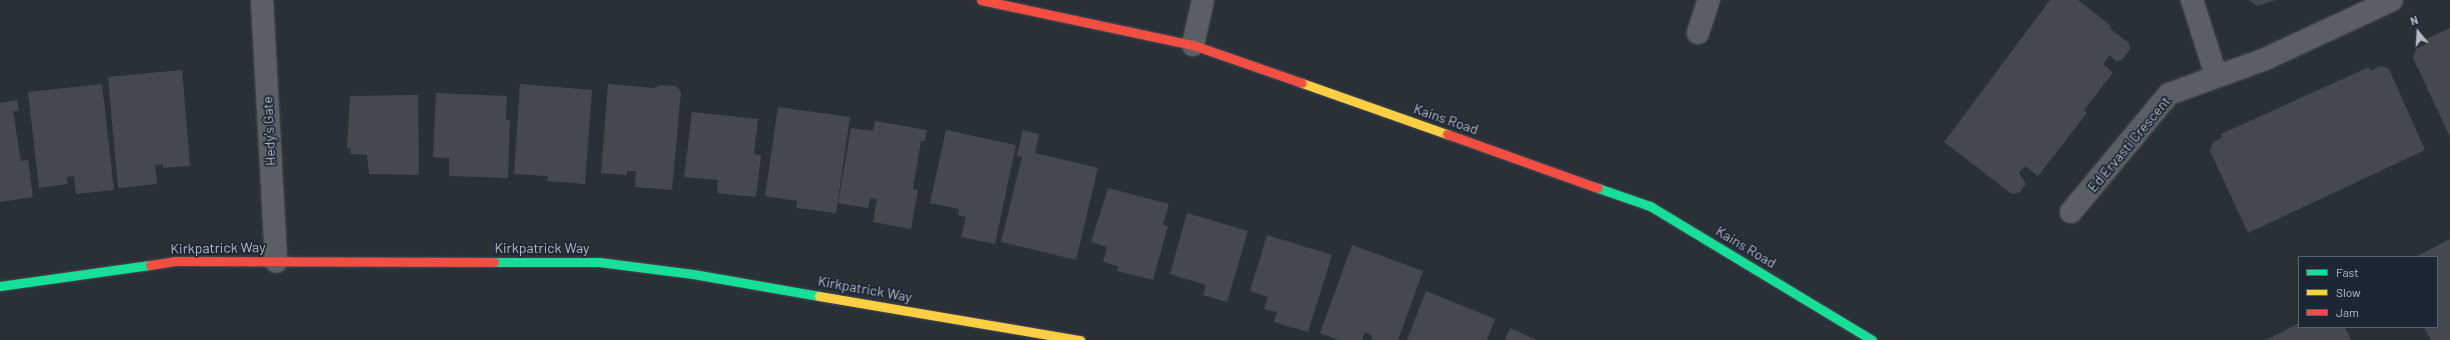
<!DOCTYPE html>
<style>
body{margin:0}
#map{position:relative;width:2450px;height:340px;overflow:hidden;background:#2a3038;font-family:Barlow,sans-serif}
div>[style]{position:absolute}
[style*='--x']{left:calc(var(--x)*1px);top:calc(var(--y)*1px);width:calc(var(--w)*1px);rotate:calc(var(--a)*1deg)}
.building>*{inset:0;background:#444950}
.roads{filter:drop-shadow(0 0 1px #484c53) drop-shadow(0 0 1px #484c53)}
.street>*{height:22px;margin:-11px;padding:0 11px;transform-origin:11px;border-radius:11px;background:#5a5e66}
.fast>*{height:9px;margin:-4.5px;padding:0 4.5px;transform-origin:4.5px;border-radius:4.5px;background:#16e098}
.slow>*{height:9px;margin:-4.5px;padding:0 4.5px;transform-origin:4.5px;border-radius:4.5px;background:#ffcf43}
.jam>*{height:9px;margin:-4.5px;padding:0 4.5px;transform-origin:4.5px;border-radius:4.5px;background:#f24e42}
span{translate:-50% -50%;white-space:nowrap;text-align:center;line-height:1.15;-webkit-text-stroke:3.5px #1d2633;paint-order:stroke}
.street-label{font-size:14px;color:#b4bcc9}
.legend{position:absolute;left:2298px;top:256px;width:140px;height:72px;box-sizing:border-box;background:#1d2633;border:1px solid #59626f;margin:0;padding:5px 7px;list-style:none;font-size:12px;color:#b4bcc9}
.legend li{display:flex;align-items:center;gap:8px;height:20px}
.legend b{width:20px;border:1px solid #59626f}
.north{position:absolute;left:2398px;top:12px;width:40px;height:40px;-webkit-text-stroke:3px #1d2633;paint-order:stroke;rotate:342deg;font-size:11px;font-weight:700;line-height:16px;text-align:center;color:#b4bcc9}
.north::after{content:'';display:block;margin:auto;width:14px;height:18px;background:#b4bcc9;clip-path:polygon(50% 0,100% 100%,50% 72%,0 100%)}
</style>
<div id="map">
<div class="building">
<div style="clip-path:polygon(2050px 0,2078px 0,2111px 26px,2109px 28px,2129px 43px,2130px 49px,2122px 60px,2116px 61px,2110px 55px,2103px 64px,2113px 73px,2084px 110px,2087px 113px,2038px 176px,2025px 166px,2019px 173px,2026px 184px,2019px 193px,2012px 194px,1944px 142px)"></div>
<div style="clip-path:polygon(2249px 0,2276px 0,2257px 6px)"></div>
<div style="clip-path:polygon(2450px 28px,2450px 137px,2413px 58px,2416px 49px,2426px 44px,2424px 40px)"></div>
<div style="clip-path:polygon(2381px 66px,2389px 69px,2425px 150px,2248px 233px,2210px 151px,2213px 142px,2223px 137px,2221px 134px,2369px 67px,2370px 71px)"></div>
<div style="clip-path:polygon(182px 70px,190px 166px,163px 168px,163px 164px,155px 165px,157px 184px,118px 188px,108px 77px)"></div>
<div style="clip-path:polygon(102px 84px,114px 190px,76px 194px,74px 176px,67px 177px,68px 184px,39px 188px,28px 92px)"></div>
<div style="clip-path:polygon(520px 84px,592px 90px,585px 184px,547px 181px,548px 176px,514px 174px)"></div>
<div style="clip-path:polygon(608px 84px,654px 88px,660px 85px,676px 86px,681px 92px,672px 190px,635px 187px,636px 171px,627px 171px,627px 175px,601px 173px)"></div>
<div style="clip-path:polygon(436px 93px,507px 96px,506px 120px,510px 120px,508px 178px,449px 176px,449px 158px,433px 157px)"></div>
<div style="clip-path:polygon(418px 95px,419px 175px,369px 174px,367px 155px,350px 154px,351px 148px,347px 148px,350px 96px)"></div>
<div style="clip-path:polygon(17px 100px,19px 111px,13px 111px,21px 161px,28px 160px,33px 197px,0 202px,0 103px)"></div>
<div style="clip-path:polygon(778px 107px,850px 117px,836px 213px,796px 208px,797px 201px,765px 196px)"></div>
<div style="clip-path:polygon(692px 112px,758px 119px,754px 154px,761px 155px,756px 197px,717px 193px,718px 180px,684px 177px)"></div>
<div style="clip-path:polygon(875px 121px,927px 130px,925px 141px,921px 141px,913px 189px,918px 190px,911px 229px,873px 222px,877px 199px,870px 198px,868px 208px,838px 203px,851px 128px,873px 131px)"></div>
<div style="clip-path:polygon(946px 130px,1016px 145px,995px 244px,961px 237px,966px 217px,958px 215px,959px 209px,930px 203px)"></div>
<div style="clip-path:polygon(1023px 130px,1039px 134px,1035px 153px,1098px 168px,1076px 260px,1001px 242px,1022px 157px,1017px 156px)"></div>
<div style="clip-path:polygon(1108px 188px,1169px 204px,1163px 224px,1168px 226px,1153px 280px,1117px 271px,1118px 266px,1103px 262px,1107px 247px,1091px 242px)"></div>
<div style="clip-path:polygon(1187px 213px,1248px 231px,1227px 302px,1203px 295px,1206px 285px,1170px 274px)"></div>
<div style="clip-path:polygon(1267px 235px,1332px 255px,1308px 332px,1274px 322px,1277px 312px,1264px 309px,1268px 297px,1250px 291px)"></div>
<div style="clip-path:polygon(2450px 239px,2450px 340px,2431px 340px,2424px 327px,2437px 327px,2437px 257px,2415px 257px)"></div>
<div style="clip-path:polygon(1352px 245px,1423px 271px,1398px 340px,1372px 340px,1371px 335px,1365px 332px,1362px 340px,1339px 340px,1320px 333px)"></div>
<div style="clip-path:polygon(1426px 291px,1495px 319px,1487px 340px,1407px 340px)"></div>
<div style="clip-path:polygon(2299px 323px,2299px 327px,2345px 327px,2351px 340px,2266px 340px)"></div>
<div style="clip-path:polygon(1510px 328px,1537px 340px,1505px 340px)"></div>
</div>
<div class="roads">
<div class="street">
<div style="--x:262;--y:0;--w:262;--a:86.9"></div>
<div style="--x:2192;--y:0;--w:79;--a:72.3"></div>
<div style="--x:1698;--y:33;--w:35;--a:-72"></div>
<div style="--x:1193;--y:45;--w:46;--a:-77.5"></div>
<div style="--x:2071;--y:212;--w:153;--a:-50.3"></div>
<div style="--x:2169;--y:94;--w:100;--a:-19.9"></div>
<div style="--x:2263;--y:60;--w:142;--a:-24.9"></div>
</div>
<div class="fast">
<div style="--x:1598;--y:188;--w:55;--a:19.1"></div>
<div style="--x:1650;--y:206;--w:259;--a:31.1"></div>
<div style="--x:494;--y:262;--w:105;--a:0"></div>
<div style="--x:599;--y:262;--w:95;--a:7.3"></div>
<div style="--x:693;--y:274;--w:128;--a:9.9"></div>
<div style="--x:0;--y:286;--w:151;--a:-8"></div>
</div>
<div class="slow">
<div style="--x:1302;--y:83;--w:154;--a:19.4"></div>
<div style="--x:819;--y:296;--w:265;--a:9.6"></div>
</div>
<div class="jam">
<div style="--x:981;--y:0;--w:217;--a:12"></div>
<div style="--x:1193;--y:45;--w:115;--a:19.2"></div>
<div style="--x:1447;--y:134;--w:160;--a:19.7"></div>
<div style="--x:150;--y:265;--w:25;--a:-9"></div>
<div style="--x:175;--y:261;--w:319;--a:0.2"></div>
</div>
</div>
<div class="street-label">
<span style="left:1446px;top:119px;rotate:19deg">Kains Road</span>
<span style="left:269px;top:131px;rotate:-93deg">Hedy's Gate</span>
<span style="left:2129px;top:144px;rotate:-50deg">Ed Ervasti Crescent</span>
<span style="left:1746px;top:247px;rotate:31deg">Kains Road</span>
<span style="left:218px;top:248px;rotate:-1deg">Kirkpatrick Way</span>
<span style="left:542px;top:248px">Kirkpatrick Way</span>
<span style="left:865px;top:289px;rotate:10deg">Kirkpatrick Way</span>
</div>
<ul class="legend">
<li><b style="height:5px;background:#16e098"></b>Fast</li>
<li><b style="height:5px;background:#ffcf43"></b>Slow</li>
<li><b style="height:5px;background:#f24e42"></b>Jam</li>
</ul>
<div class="north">N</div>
</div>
